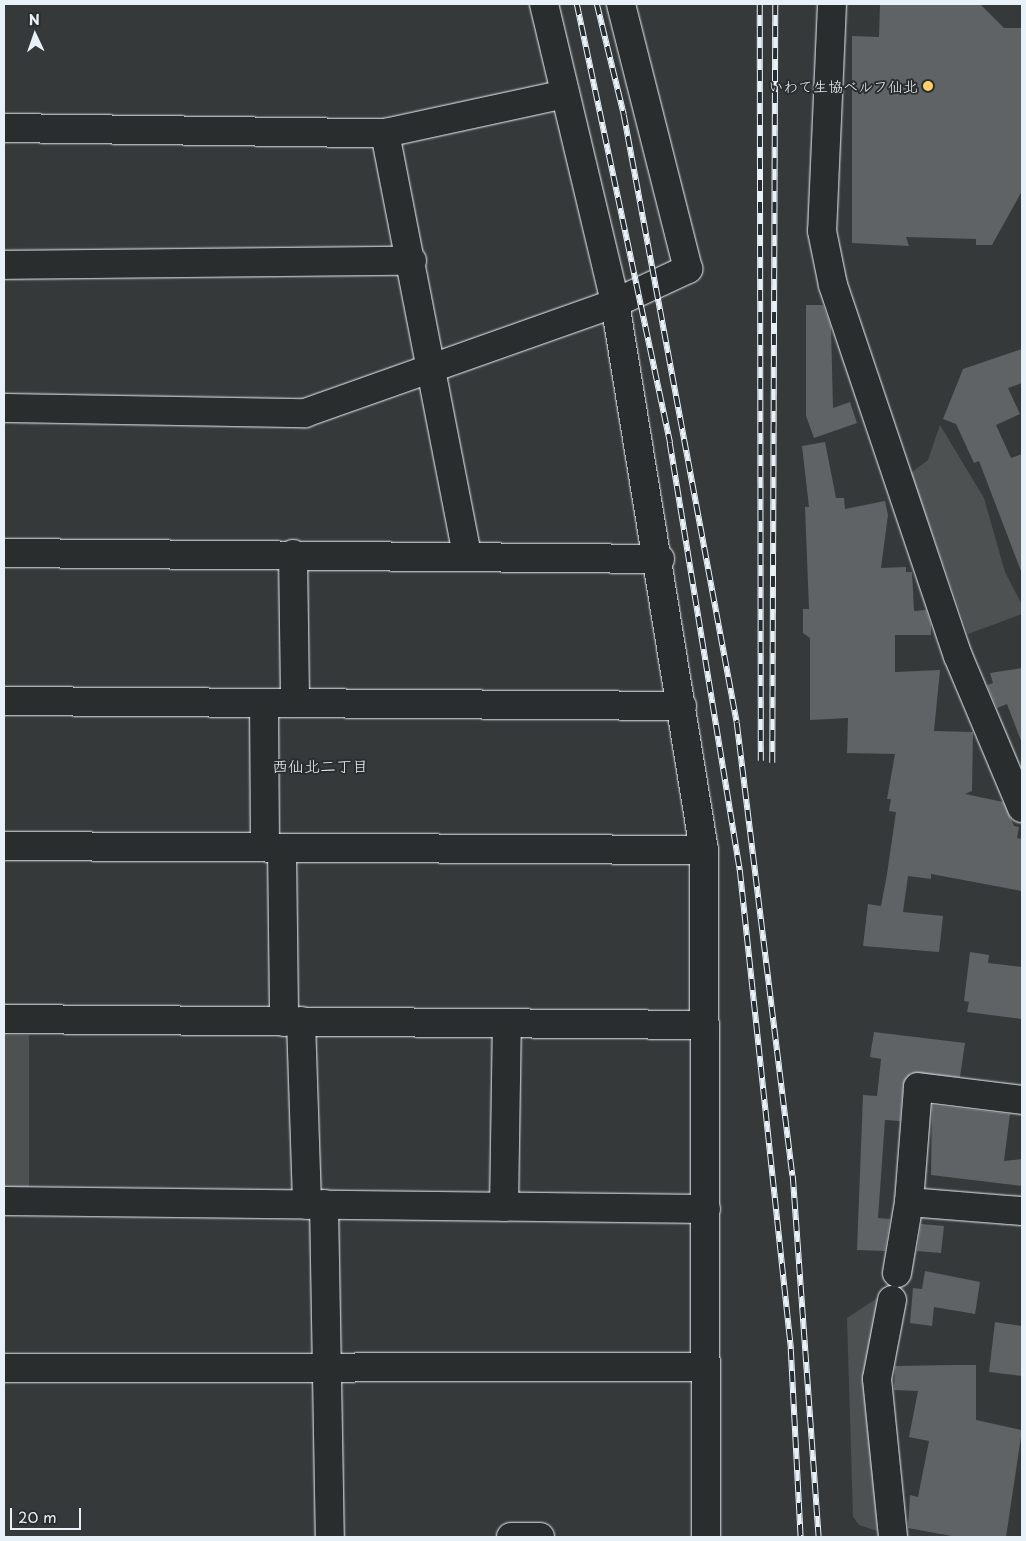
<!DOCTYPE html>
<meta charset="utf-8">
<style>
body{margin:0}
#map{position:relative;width:1026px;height:1541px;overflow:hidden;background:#35393a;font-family:"Playpen Sans","Klee One",sans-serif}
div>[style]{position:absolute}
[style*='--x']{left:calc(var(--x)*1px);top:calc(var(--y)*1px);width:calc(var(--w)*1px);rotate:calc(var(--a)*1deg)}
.green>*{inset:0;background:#4d5152}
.building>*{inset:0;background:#5f6365}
.roads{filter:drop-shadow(0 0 1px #e8f1f8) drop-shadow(0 0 1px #e8f1f8)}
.minor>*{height:28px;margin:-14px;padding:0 14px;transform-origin:14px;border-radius:14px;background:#2a2d2e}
.rail>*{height:5.5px;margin-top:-2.75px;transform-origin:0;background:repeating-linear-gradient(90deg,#2a2d2e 0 11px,#e8f1f8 0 22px);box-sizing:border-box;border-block:1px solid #e8f1f8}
.dots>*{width:14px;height:14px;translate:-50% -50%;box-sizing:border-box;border:2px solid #2a2d2e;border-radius:50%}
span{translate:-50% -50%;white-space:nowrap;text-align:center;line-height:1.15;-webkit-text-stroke:4px #2a2d2e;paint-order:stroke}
.poi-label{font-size:15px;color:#e8f1f8}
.right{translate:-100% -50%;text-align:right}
.neighbourhood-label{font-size:16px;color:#e8f1f8}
.frame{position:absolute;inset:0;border:5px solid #e8f1f8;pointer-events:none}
.north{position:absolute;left:10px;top:10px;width:50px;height:50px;-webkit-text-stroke:4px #2a2d2e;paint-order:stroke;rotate:357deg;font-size:14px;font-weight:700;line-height:20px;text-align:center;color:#e8f1f8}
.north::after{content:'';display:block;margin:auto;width:18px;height:22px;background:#e8f1f8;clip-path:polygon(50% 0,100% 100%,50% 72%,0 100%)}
.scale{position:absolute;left:10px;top:1508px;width:71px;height:22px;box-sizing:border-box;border:2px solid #e8f1f8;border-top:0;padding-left:6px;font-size:15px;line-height:18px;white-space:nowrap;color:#e8f1f8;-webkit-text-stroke:4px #2a2d2e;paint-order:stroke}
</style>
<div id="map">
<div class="green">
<div style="clip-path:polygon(940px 425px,984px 498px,1005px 572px,1022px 605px,1022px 614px,968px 634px,911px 473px,928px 460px)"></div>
<div style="clip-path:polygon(4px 1035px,29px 1035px,29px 1188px,4px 1188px)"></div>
<div style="clip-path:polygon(882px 1295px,874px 1464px,877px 1531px,859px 1525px,853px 1517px,847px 1318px)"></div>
</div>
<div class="building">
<div style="clip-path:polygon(880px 4px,980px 4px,1004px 28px,1022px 28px,1022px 191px,992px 245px,976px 245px,976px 239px,906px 237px,909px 246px,852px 243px,852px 36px,879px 37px)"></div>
<div style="clip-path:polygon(806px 305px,823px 305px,831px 327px,833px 408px,850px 402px,857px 423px,814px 438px,806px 416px)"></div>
<div style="clip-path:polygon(1022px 349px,1022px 383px,1008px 388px,1020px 414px,996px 425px,1011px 458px,1022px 454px,1021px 571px,979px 461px,974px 463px,956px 424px,943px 419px,963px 369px)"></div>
<div style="clip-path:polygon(825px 442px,836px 498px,844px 498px,845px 509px,885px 501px,888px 515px,881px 568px,906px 567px,906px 572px,912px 572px,914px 611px,926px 610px,931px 625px,931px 635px,895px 635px,895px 672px,940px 670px,934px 731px,973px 732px,972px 791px,965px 794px,1003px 802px,1014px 826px,1019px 827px,1017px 838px,1022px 839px,1022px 891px,931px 874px,931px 879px,908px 876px,903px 912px,943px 916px,939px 952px,863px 946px,868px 904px,881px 906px,887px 874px,896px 812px,889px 811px,891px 799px,887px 799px,895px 754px,847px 753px,848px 718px,810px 720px,810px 638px,803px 633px,803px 609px,809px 609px,805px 507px,809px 507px,802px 446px)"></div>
<div style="clip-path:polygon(1022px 668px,1022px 740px,1021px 741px,1007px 704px,997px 708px,987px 685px,993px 683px,990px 673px)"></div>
<div style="clip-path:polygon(970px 952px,989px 955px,988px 963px,1022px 967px,1022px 1019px,967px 1012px,969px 1002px,964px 1001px)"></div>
<div style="clip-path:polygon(874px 1032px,965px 1043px,960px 1077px,911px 1073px,903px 1085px,900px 1121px,885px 1120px,878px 1218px,890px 1219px,885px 1251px,857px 1250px,863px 1095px,877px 1096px,881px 1059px,870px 1057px)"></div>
<div style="clip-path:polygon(932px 1105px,1010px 1114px,1004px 1161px,1022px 1159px,1022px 1186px,931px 1175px)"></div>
<div style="clip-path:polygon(921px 1224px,944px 1226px,941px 1253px,917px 1251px)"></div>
<div style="clip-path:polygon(925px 1271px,980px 1282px,975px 1314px,934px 1307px,932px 1326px,910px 1323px,913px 1288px,922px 1289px)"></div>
<div style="clip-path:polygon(995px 1322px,1022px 1326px,1022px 1376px,989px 1372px)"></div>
<div style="clip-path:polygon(953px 1365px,976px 1365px,976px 1420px,1022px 1430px,1006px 1537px,957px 1537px,908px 1528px,910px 1495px,918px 1497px,929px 1441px,909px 1437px,918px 1391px,894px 1390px,895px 1366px)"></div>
</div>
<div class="roads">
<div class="minor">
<div style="--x:544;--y:4;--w:307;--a:76.6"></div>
<div style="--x:615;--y:303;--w:554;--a:80.76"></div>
<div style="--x:704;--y:850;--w:687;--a:89.83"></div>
<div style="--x:832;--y:4;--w:227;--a:92.5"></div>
<div style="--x:822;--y:231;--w:55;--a:78.5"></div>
<div style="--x:833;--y:285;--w:391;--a:71.4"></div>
<div style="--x:958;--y:656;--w:165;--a:67.2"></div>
<div style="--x:4;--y:128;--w:381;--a:0.8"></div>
<div style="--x:385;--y:133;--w:184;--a:-12.2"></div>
<div style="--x:385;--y:133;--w:429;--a:79"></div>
<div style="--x:4;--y:265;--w:408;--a:-0.6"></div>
<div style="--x:4;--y:408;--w:301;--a:1"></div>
<div style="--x:305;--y:413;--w:329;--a:-19.5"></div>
<div style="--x:615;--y:303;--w:81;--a:-25"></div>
<div style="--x:688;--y:269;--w:273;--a:-104.2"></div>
<div style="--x:4;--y:553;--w:656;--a:0.52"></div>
<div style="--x:293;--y:554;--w:149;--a:89.2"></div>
<div style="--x:4;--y:701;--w:678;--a:0.42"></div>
<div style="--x:264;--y:703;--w:144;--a:89.6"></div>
<div style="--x:4;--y:846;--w:700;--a:0.33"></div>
<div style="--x:282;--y:848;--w:174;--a:89.3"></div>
<div style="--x:4;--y:1019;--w:701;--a:0.49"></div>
<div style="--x:301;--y:1021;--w:184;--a:88.1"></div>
<div style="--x:4;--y:1201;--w:702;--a:0.65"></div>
<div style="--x:909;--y:1202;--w:113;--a:4.6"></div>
<div style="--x:324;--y:1204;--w:333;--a:89"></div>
<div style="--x:504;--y:1207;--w:182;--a:-89.1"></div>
<div style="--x:897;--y:1273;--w:72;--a:-80.4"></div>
<div style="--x:909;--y:1202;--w:115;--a:-85.5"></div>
<div style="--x:918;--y:1087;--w:105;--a:7.1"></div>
<div style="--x:892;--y:1300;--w:80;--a:100.8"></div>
<div style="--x:877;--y:1379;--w:159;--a:84.2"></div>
<div style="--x:4;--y:1368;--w:702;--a:-0.08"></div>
<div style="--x:511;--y:1537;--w:29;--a:0"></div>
</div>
</div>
<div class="rail">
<div style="--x:577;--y:4;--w:449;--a:78"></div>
<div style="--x:670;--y:443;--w:433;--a:80.7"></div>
<div style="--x:740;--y:870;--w:482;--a:83.9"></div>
<div style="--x:791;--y:1349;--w:188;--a:87"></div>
<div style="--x:597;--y:4;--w:114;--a:76.3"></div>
<div style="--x:624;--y:115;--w:618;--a:79.47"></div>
<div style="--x:737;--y:723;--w:456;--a:83"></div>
<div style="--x:793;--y:1176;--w:362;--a:85.9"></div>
<div style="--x:760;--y:4;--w:757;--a:89.92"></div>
<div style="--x:772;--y:763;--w:759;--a:-89.77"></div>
</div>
<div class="dots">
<div style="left:928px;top:86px;background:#ffd166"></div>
</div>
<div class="poi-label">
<span class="right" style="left:918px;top:86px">いわて生協ベルフ仙北</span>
</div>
<div class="neighbourhood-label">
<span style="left:320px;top:765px">西仙北二丁目</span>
</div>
<div class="frame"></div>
<div class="north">N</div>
<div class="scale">20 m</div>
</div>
